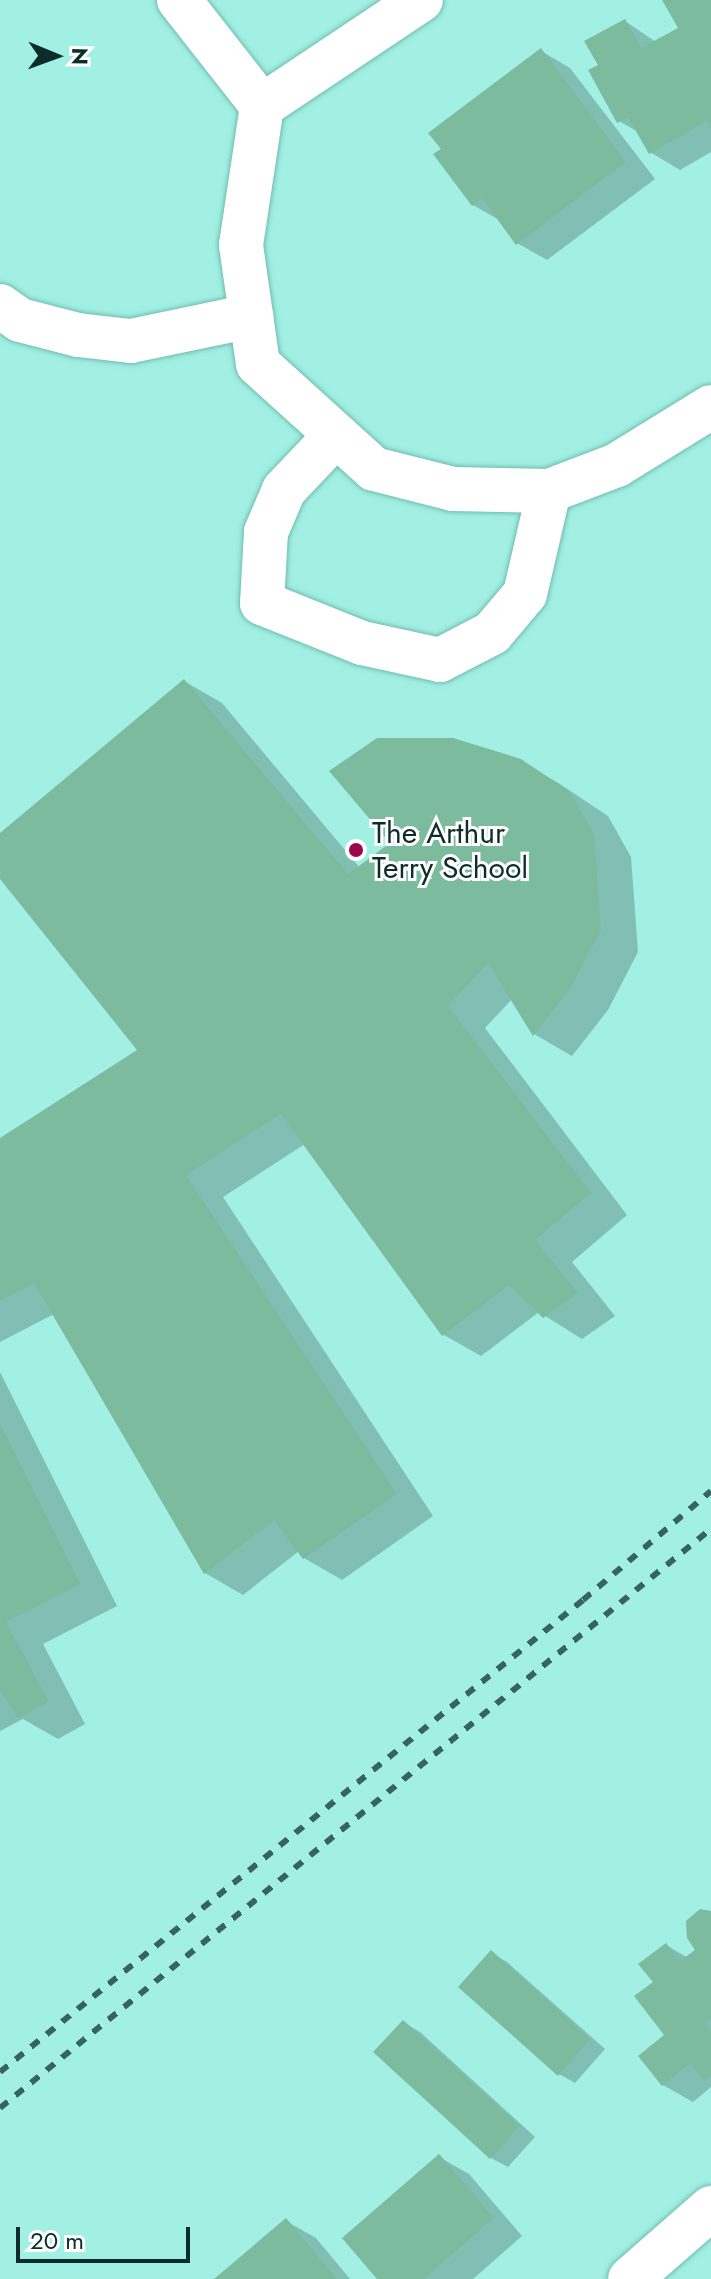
<!DOCTYPE html>
<style>
body{margin:0}
#map{position:relative;width:711px;height:2279px;overflow:hidden;background:#a2efe3;font-family:Jost,sans-serif}
div>[style]{position:absolute}
[style*='--x']{left:calc(var(--x)*1px);top:calc(var(--y)*1px);width:calc(var(--w)*1px);rotate:calc(var(--a)*1deg)}
.shadow>*{inset:0;background:#0003}
.building>*{inset:0;background:#7cbb9e}
.roads{filter:drop-shadow(0 0 2px #70bcb1) drop-shadow(0 0 2px #70bcb1)}
.minor>*{height:44px;margin:-22px;padding:0 22px;transform-origin:22px;border-radius:22px;background:#fff}
.rail>*{height:6px;margin-top:-3px;transform-origin:0;background:repeating-linear-gradient(90deg,#37645e 0 10px,transparent 0 20px)}
.dots>*{width:22px;height:22px;translate:-50% -50%;box-sizing:border-box;border:4px solid #fff;border-radius:50%}
span{translate:-50% -50%;white-space:nowrap;text-align:center;line-height:1.15;-webkit-text-stroke:6px #fff;paint-order:stroke}
.poi-label{font-size:30px;color:#0c2d29}
.left{translate:0 -50%;text-align:left}
.north{position:absolute;left:16px;top:16px;width:80px;height:80px;-webkit-text-stroke:6px #fff;paint-order:stroke;rotate:91deg;font-size:22px;font-weight:700;line-height:32px;text-align:center;color:#0c2d29}
.north::after{content:'';display:block;margin:auto;width:28px;height:36px;background:#0c2d29;clip-path:polygon(50% 0,100% 100%,50% 72%,0 100%)}
.scale{position:absolute;left:16px;top:2227px;width:174px;height:36px;box-sizing:border-box;border:4px solid #0c2d29;border-top:0;padding-left:10px;font-size:24px;line-height:28px;white-space:nowrap;color:#0c2d29;-webkit-text-stroke:6px #fff;paint-order:stroke}
</style>
<div id="map">
<div class="shadow">
<div style="clip-path:polygon(711px 0,711px 152px,680px 170px,650px 152px,638px 132px,619px 121px,600px 65px,625px 21px,656px 42px,681px 28px)"></div>
<div style="clip-path:polygon(541px 51px,570px 68px,655px 179px,547px 260px,517px 243px,501px 221px,473px 205px)"></div>
<div style="clip-path:polygon(184px 681px,222px 703px,360px 868px,521px 761px,560px 784px,608px 816px,631px 857px,638px 952px,608px 1010px,572px 1056px,534px 1034px,512px 999px,485px 1028px,627px 1215px,572px 1262px,615px 1316px,582px 1339px,539px 1312px,481px 1356px,444px 1335px,305px 1144px,223px 1197px,433px 1516px,342px 1580px,304px 1558px,299px 1551px,243px 1595px,205px 1573px,54px 1314px,0 1342px,0 1141px,140px 1051px,0 875px,0 835px)"></div>
<div style="clip-path:polygon(0 1372px,117px 1606px,43px 1644px,85px 1724px,58px 1739px,23px 1719px,0 1731px)"></div>
<div style="clip-path:polygon(711px 1913px,711px 2087px,693px 2102px,663px 2085px,667px 2035px,656px 1982px,666px 1945px,688px 1958px,698px 1951px)"></div>
<div style="clip-path:polygon(491px 1953px,507px 1962px,605px 2049px,575px 2083px,559px 2074px)"></div>
<div style="clip-path:polygon(403px 2022px,420px 2032px,535px 2137px,508px 2167px,491px 2158px)"></div>
<div style="clip-path:polygon(439px 2157px,469px 2174px,522px 2236px,473px 2279px,380px 2279px)"></div>
<div style="clip-path:polygon(286px 2221px,316px 2238px,350px 2279px,217px 2279px)"></div>
</div>
<div class="building">
<div style="clip-path:polygon(662px 0,711px 0,711px 129px,707px 121px,649px 154px,628px 117px,617px 123px,588px 70px,598px 65px,584px 41px,625px 19px,641px 48px,678px 28px)"></div>
<div style="clip-path:polygon(541px 48px,626px 162px,516px 245px,482px 198px,472px 206px,433px 154px,441px 149px,428px 133px)"></div>
<div style="clip-path:polygon(184px 679px,348px 874px,390px 843px,329px 771px,377px 738px,453px 738px,521px 759px,570px 792px,594px 834px,601px 930px,570px 989px,533px 1036px,488px 963px,448px 1006px,591px 1193px,535px 1240px,578px 1293px,543px 1318px,509px 1285px,442px 1336px,281px 1114px,186px 1175px,397px 1494px,303px 1559px,274px 1520px,204px 1574px,34px 1283px,0 1301px,0 1138px,137px 1050px,0 879px,0 833px)"></div>
<div style="clip-path:polygon(0 1424px,80px 1584px,6px 1622px,49px 1702px,18px 1718px,0 1690px)"></div>
<div style="clip-path:polygon(700px 1909px,711px 1911px,711px 2018px,705px 2023px,711px 2031px,711px 2075px,704px 2081px,690px 2063px,662px 2086px,638px 2056px,664px 2035px,634px 1996px,653px 1982px,638px 1964px,666px 1943px,680px 1961px,695px 1950px,687px 1938px,686px 1921px)"></div>
<div style="clip-path:polygon(491px 1950px,590px 2039px,558px 2076px,458px 1987px)"></div>
<div style="clip-path:polygon(403px 2020px,520px 2126px,490px 2159px,373px 2052px)"></div>
<div style="clip-path:polygon(439px 2154px,494px 2218px,424px 2279px,377px 2279px,342px 2238px)"></div>
<div style="clip-path:polygon(286px 2218px,337px 2279px,214px 2279px)"></div>
</div>
<div class="roads">
<div class="minor">
<div style="--x:179;--y:0;--w:135;--a:51.9"></div>
<div style="--x:262;--y:106;--w:141;--a:98.6"></div>
<div style="--x:241;--y:245;--w:120;--a:81.9"></div>
<div style="--x:258;--y:364;--w:156;--a:42.2"></div>
<div style="--x:374;--y:469;--w:81;--a:14.2"></div>
<div style="--x:453;--y:489;--w:96;--a:1.2"></div>
<div style="--x:549;--y:491;--w:73;--a:-20.9"></div>
<div style="--x:617;--y:465;--w:110;--a:-31.7"></div>
<div style="--x:262;--y:106;--w:191;--a:-33.7"></div>
<div style="--x:0;--y:306;--w:24;--a:35"></div>
<div style="--x:20;--y:320;--w:60;--a:14.5"></div>
<div style="--x:78;--y:335;--w:53;--a:6.5"></div>
<div style="--x:131;--y:341;--w:123;--a:-11.8"></div>
<div style="--x:336;--y:435;--w:76;--a:133.4"></div>
<div style="--x:284;--y:490;--w:46;--a:113.2"></div>
<div style="--x:266;--y:532;--w:71;--a:93.2"></div>
<div style="--x:262;--y:603;--w:108;--a:21.8"></div>
<div style="--x:362;--y:643;--w:80;--a:12.3"></div>
<div style="--x:440;--y:660;--w:59;--a:-27.4"></div>
<div style="--x:492;--y:633;--w:51;--a:-49.8"></div>
<div style="--x:525;--y:594;--w:106;--a:-76.9"></div>
<div style="--x:630;--y:2279;--w:108;--a:-41.2"></div>
</div>
</div>
<div class="rail">
<div style="--x:0;--y:2072;--w:750;--a:-38.99"></div>
<div style="--x:583;--y:1600;--w:168;--a:-40.4"></div>
<div style="--x:0;--y:2108;--w:917;--a:-39.16"></div>
</div>
<div class="dots">
<div style="left:356px;top:850px;background:#9f054b"></div>
</div>
<div class="poi-label">
<span class="left" style="left:372px;top:850px">The Arthur<br>Terry School</span>
</div>
<div class="north">N</div>
<div class="scale">20 m</div>
</div>
